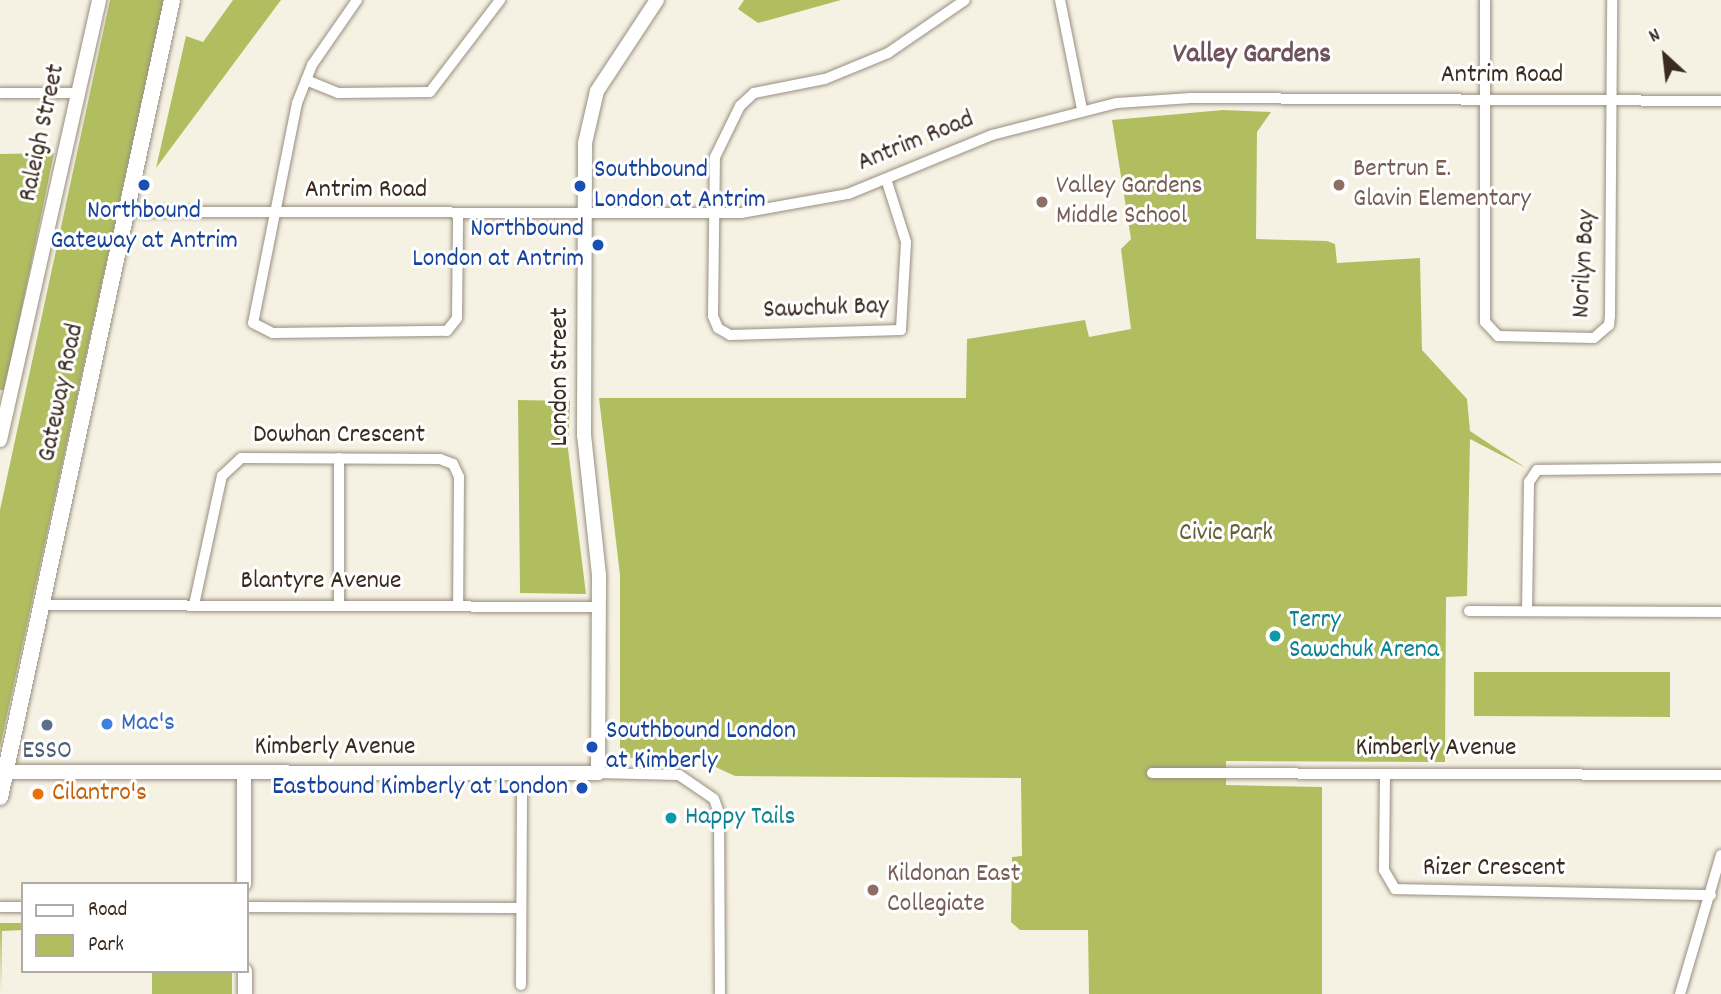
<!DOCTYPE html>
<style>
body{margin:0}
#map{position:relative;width:1721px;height:994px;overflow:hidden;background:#f6f2e3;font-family:Dekko,sans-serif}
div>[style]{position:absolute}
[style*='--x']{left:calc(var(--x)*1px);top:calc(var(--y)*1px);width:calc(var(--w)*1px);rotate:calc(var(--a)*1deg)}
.green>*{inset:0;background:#b0be60}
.roads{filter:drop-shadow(0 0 2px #988e80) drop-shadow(0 0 2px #988e80)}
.minor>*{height:10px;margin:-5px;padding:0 5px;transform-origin:5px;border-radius:5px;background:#fff}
.tertiary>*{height:14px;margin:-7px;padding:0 7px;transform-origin:7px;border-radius:7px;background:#fff}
.secondary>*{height:16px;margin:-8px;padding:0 8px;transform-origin:8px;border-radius:8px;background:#fff}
.dots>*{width:19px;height:19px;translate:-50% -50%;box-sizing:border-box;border:4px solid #fff;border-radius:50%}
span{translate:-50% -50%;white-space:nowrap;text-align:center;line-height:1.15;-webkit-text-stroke:6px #fff;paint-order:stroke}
.street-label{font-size:26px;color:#3b2a1e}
.education-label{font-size:26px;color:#785e54}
.left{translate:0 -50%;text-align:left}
.transit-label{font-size:26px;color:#164399}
.right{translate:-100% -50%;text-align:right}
.park-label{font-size:26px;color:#645e35}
.culture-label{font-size:26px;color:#0d838f}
.shop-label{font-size:26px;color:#366cbe}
.service-label{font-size:26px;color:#4e5e75}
.food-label{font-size:26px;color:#c56008}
.neighbourhood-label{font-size:28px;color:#70545b;font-weight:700}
.legend{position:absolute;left:21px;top:882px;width:228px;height:91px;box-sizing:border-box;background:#fff;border:2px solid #b1aaa5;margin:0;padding:9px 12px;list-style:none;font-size:21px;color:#3b2a1e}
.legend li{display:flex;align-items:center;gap:14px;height:35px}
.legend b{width:35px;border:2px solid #b1aaa5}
.north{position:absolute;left:1630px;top:21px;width:70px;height:70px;-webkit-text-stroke:5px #fff;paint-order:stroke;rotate:333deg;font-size:19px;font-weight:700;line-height:28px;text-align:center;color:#3b2a1e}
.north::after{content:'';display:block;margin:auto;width:24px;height:32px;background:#3b2a1e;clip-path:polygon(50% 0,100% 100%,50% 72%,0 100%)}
</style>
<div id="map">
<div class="green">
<div style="clip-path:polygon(110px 0,164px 0,0 747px,0 510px)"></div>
<div style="clip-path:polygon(233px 0,281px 0,156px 168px,186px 36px,203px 42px)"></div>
<div style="clip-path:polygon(744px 0,841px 0,758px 23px,738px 9px)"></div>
<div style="clip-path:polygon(1223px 110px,1271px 112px,1257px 132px,1256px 239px,1327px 241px,1335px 244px,1337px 263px,1420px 258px,1422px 350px,1467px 399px,1470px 431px,1526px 468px,1470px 439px,1467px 596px,1446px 597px,1445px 762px,1226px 761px,1226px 785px,1322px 787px,1322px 994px,1089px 994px,1088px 930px,1020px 930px,1011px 922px,1012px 857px,1022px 856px,1021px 778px,735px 776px,694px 757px,620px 758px,620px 575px,599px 398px,966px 398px,967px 339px,1085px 320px,1089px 337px,1131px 329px,1121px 249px,1131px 239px,1112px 120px)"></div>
<div style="clip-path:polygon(54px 153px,5px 390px,0 390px,0 154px)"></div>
<div style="clip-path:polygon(518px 400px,570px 401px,568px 449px,586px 594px,520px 593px)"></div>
<div style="clip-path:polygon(1474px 672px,1670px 672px,1670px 717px,1474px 716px)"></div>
<div style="clip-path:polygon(0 923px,23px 923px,23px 930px,2px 931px,1px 994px)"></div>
<div style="clip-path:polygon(152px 971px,232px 971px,232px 994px,152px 994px)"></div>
</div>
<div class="roads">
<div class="minor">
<div style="--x:357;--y:0;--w:79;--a:124.7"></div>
<div style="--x:312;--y:65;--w:41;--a:111.5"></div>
<div style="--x:297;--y:103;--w:224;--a:101.3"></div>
<div style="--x:253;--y:323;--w:22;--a:27"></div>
<div style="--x:273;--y:333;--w:174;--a:-0.7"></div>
<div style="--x:447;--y:331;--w:16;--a:-52"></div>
<div style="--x:457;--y:318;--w:104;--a:-89.4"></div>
<div style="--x:1060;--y:0;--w:111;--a:78.6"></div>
<div style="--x:1485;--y:0;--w:322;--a:90"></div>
<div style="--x:1485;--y:322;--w:19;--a:47"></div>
<div style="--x:1498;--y:336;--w:96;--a:1.2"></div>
<div style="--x:1594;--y:338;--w:20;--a:-41"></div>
<div style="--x:1609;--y:325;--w:9;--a:-84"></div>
<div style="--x:1610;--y:316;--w:316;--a:-89.6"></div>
<div style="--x:306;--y:80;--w:35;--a:22"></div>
<div style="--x:338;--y:93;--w:92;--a:-0.6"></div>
<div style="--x:430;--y:92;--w:116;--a:-52.7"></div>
<div style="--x:0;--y:93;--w:77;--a:0"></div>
<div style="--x:887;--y:182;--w:63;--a:72.4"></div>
<div style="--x:906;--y:242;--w:88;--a:93.3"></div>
<div style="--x:901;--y:330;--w:171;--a:178.3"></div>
<div style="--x:730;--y:335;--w:14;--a:-150"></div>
<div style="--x:718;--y:328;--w:13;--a:-113"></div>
<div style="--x:713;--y:316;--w:159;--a:-89.3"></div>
<div style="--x:715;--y:157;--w:57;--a:-63.9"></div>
<div style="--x:740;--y:106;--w:19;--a:-43"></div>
<div style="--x:754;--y:93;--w:72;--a:-11.2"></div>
<div style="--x:825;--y:79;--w:68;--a:-22.4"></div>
<div style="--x:888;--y:53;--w:93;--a:-34.5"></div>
<div style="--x:126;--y:212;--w:615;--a:0.09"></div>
<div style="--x:741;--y:213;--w:109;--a:-10.1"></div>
<div style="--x:848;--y:194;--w:156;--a:-22.3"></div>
<div style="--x:992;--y:135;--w:129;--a:-14.4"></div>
<div style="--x:1117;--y:103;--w:74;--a:-3.9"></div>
<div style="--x:1191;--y:98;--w:530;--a:0.32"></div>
<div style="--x:41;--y:605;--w:559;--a:0.2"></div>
<div style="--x:194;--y:605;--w:132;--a:-77.8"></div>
<div style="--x:222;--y:476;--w:26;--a:-43"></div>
<div style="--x:241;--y:458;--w:199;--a:0.3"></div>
<div style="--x:440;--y:459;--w:14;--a:21"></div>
<div style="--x:453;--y:464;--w:14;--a:65"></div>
<div style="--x:459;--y:477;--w:128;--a:90.4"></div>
<div style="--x:339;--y:605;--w:147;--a:-90"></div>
<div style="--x:1527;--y:610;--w:128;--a:-89.1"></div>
<div style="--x:1529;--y:482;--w:14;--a:-56"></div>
<div style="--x:1537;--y:470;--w:184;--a:-0.6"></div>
<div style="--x:1469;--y:611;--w:252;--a:0.2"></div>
<div style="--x:598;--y:773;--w:81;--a:1.4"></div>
<div style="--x:679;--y:775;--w:42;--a:34.4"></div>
<div style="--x:714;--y:799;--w:15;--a:70"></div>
<div style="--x:719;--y:813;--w:181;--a:89.7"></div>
<div style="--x:1152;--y:773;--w:569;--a:0.2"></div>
<div style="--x:1385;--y:774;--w:96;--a:90.6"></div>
<div style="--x:1384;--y:870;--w:22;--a:60"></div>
<div style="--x:1395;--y:889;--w:316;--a:1.1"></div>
<div style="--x:0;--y:907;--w:23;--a:0"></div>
<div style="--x:247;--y:907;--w:274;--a:0.2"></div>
<div style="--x:521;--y:985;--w:211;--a:-89.7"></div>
<div style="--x:1680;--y:994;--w:145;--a:-73.6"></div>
</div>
<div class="tertiary">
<div style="--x:0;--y:440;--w:451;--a:-77.3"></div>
<div style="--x:0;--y:772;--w:598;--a:0.1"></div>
<div style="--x:598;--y:773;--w:198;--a:-89.7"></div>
<div style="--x:599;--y:575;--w:142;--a:-96.1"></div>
<div style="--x:584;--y:434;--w:291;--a:-89.8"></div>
<div style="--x:585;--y:143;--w:53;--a:-77"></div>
<div style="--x:597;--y:91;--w:109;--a:-56.6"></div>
<div style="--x:244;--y:884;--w:112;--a:-90"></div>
<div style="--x:245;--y:971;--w:23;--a:90"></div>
</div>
<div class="secondary">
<div style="--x:0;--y:797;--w:815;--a:-77.82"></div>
</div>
</div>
<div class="dots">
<div style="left:144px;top:185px;background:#1a4fb4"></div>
<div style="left:1339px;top:185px;background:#8d6e63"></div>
<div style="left:580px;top:186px;background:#1a4fb4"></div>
<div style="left:1042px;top:202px;background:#8d6e63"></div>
<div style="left:598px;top:245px;background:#1a4fb4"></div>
<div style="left:1275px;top:636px;background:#0f9aa8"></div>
<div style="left:107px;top:724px;background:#3f7fe0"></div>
<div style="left:47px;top:725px;background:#5c6f8a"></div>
<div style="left:592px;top:747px;background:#1a4fb4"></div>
<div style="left:582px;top:788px;background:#1a4fb4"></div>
<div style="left:38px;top:794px;background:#e8710a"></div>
<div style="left:671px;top:818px;background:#0f9aa8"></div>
<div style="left:873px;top:890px;background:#8d6e63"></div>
</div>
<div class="street-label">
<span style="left:1502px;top:76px">Antrim Road</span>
<span style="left:43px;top:133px;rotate:-78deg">Raleigh Street</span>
<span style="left:916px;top:142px;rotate:-22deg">Antrim Road</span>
<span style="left:366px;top:191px">Antrim Road</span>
<span style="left:1585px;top:264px;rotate:-87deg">Norilyn Bay</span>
<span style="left:826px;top:309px;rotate:-2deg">Sawchuk Bay</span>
<span style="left:561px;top:377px;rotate:-90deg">London Street</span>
<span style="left:62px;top:393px;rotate:-78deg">Gateway Road</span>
<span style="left:339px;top:436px">Dowhan Crescent</span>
<span style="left:321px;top:582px">Blantyre Avenue</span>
<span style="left:335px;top:748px">Kimberly Avenue</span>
<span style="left:1436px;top:749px">Kimberly Avenue</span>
<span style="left:1494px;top:869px">Rizer Crescent</span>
</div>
<div class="education-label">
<span class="left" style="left:1353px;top:185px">Bertrun E.<br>Glavin Elementary</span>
<span class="left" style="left:1056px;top:202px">Valley Gardens<br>Middle School</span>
<span class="left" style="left:887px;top:890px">Kildonan East<br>Collegiate</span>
</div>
<div class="transit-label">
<span class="left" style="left:594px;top:186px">Southbound<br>London at Antrim</span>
<span style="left:144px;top:227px">Northbound<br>Gateway at Antrim</span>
<span class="right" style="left:584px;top:245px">Northbound<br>London at Antrim</span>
<span class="left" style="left:606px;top:747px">Southbound London<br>at Kimberly</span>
<span class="right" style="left:568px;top:788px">Eastbound Kimberly at London</span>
</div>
<div class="park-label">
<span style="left:1226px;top:534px">Civic Park</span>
</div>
<div class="culture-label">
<span class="left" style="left:1289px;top:636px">Terry<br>Sawchuk Arena</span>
<span class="left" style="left:685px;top:818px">Happy Tails</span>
</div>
<div class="shop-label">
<span class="left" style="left:121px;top:724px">Mac's</span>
</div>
<div class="service-label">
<span style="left:47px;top:752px">ESSO</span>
</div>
<div class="food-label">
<span class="left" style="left:52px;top:794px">Cilantro's</span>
</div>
<div class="neighbourhood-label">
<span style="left:1252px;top:56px">Valley Gardens</span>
</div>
<ul class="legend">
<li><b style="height:9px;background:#fff"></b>Road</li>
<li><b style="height:19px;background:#b0be60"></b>Park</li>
</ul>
<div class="north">N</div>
</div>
